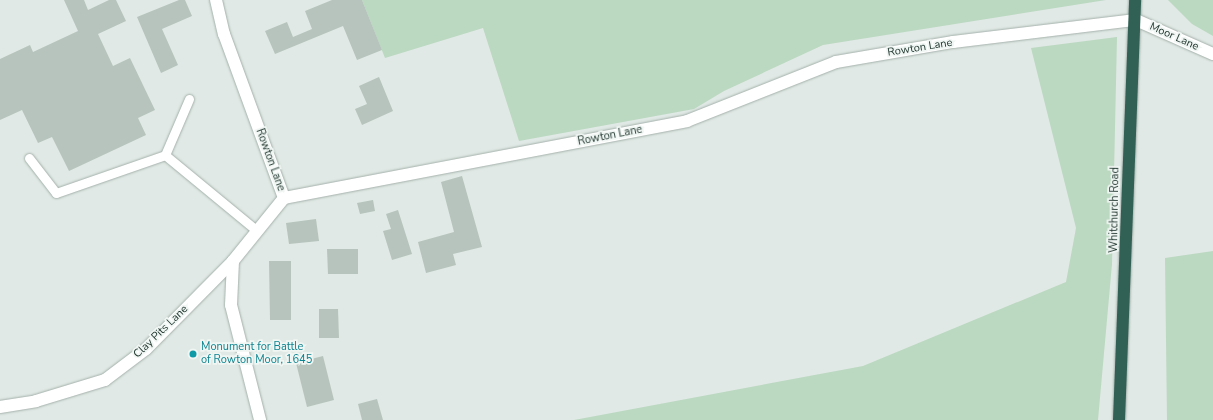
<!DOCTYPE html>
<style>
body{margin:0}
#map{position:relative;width:1213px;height:420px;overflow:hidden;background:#e0e9e5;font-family:"Nunito Sans",sans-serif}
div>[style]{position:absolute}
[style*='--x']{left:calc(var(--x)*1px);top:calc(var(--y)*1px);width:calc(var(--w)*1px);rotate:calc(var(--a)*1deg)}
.green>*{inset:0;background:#bbd8c1}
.building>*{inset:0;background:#b6c4bd}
.roads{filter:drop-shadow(0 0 1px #a4b0ab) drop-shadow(0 0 1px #a4b0ab)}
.lane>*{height:9px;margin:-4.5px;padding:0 4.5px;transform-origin:4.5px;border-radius:4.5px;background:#fff}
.street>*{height:12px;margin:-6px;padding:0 6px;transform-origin:6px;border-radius:6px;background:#fff}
.secondary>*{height:12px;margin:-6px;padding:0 6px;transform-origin:6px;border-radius:6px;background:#fff}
.highway>*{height:12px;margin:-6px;padding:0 6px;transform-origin:6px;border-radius:6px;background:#316154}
.dots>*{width:11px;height:11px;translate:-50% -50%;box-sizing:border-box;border:2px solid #f0f6f3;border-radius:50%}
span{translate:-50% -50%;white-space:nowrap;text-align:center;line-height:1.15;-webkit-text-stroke:3.5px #f0f6f3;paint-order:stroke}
.street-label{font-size:11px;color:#233831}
.culture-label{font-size:11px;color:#0d838f}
.left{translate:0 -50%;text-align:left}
</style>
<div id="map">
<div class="green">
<div style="clip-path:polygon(362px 0,1106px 0,823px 45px,724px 91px,694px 109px,519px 141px,483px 28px,385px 58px)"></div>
<div style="clip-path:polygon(1168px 0,1213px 0,1213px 36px,1192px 24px)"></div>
<div style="clip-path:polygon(1117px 37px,1112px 264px,1098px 420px,574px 420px,863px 366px,1066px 282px,1076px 228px,1031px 48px)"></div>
<div style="clip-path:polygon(1213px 251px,1213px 420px,1167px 420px,1165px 258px)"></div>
</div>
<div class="building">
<div style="clip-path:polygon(64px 0,84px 0,88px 10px,109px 0,116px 0,126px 21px,98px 34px,113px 66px,130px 58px,155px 110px,138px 118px,146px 135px,69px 171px,52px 137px,38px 143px,22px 110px,0 120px,0 59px,30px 45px,33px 52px,78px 31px)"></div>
<div style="clip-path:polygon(179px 0,185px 0,192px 16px,162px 29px,178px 65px,161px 73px,137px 17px)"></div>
<div style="clip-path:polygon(332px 0,362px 0,382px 50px,357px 60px,343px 26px,275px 54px,265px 31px,287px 22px,293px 37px,312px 29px,305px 11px)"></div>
<div style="clip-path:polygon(379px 77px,393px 111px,362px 125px,355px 109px,367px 104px,359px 86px)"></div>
<div style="clip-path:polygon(462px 176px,482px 247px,453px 254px,456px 265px,426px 273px,418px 242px,454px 232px,441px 182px)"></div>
<div style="clip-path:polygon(373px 200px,375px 211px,360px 214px,357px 203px)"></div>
<div style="clip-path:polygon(398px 210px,412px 254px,392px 260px,383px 231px,391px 229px,386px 214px)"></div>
<div style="clip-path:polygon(316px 219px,319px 241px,289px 244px,286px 223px)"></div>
<div style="clip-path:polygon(327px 249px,358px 249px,358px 274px,328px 274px)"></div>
<div style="clip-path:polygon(269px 261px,291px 261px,291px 320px,270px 320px)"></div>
<div style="clip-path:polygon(319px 309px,338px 309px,339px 338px,319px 338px)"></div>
<div style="clip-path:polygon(323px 356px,334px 400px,307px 407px,296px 363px)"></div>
<div style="clip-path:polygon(377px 399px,383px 420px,362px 420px,358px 404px)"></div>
</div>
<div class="roads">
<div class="lane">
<div style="--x:165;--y:155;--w:61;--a:-66.8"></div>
<div style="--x:29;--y:158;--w:44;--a:52.4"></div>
<div style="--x:56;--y:193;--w:115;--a:-19.2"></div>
<div style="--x:165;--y:155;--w:118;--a:39.5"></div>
</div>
<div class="street">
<div style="--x:216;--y:0;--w:35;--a:77"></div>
<div style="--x:224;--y:34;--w:175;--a:69.9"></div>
<div style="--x:284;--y:198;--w:410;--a:-10.8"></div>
<div style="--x:687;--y:121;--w:160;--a:-21.6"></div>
<div style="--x:836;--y:62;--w:119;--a:-9.7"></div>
<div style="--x:953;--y:42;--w:184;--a:-6.9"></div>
<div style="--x:233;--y:261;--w:44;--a:92.6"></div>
<div style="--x:231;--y:305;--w:119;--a:75.8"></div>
<div style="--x:0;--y:407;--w:36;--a:-9"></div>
<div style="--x:36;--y:401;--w:72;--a:-16.9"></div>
<div style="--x:105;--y:380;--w:51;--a:-37.1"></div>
<div style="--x:146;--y:349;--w:124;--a:-45.3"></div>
<div style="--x:233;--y:261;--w:81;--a:-51"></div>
</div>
<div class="secondary">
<div style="--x:1136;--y:20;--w:84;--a:23.8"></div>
</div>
<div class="highway">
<div style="--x:1119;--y:420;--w:420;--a:-87.8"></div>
</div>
</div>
<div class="dots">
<div style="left:193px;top:354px;background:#0f9aa8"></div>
</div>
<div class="street-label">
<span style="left:1174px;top:37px;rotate:24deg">Moor Lane</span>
<span style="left:920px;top:48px;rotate:-9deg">Rowton Lane</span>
<span style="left:610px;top:136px;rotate:-11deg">Rowton Lane</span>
<span style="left:270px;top:160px;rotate:70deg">Rowton Lane</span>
<span style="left:1115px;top:210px;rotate:-89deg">Whitchurch Road</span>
<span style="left:161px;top:332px;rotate:-44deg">Clay Pits Lane</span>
</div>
<div class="culture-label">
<span class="left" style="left:201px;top:354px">Monument for Battle<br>of Rowton Moor, 1645</span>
</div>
</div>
